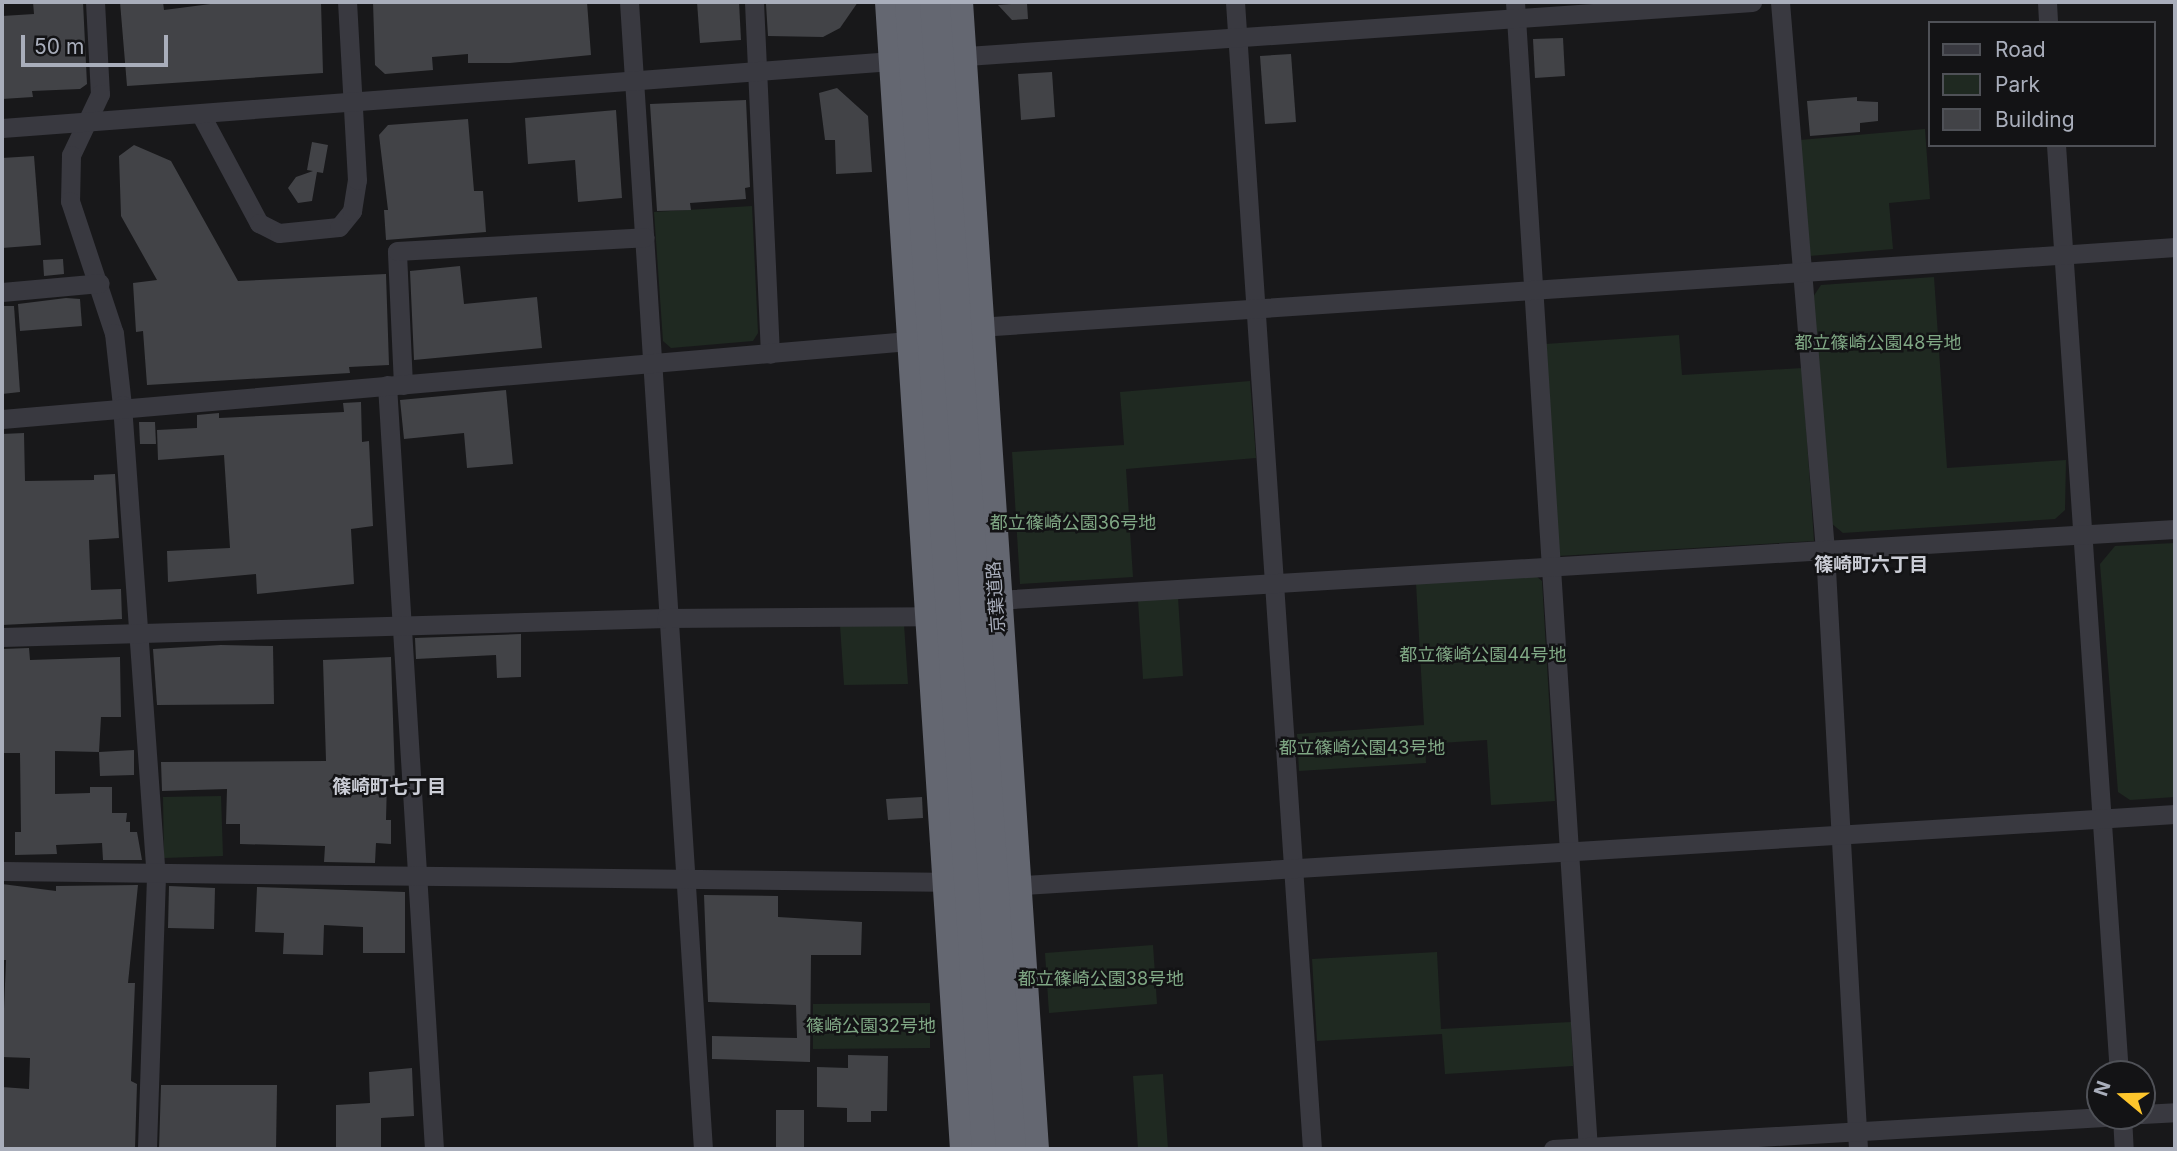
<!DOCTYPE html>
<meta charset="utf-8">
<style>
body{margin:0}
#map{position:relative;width:2177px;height:1151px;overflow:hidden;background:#18181a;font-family:Inter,"Noto Sans JP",sans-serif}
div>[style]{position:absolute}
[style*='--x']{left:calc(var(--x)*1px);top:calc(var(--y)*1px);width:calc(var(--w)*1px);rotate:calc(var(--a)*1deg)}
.green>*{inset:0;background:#1f2921}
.building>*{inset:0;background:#424347}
.minor>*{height:19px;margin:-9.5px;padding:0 9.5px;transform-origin:9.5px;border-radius:9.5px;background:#393940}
.highway>*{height:30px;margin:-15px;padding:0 15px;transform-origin:15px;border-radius:15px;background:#646771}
.highway-bridge>*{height:30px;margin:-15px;padding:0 15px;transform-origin:15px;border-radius:15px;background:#646771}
span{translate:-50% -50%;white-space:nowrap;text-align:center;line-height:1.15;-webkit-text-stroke:5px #131315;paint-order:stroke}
.park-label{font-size:18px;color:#7fa784}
.street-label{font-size:18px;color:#a9aebb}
.neighbourhood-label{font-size:19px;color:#cbcdd6;font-weight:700}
.frame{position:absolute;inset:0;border:4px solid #a9aebb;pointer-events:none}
.legend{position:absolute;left:1928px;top:21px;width:228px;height:126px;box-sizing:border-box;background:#131315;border:2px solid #4f5157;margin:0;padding:9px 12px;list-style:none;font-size:21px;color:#a9aebb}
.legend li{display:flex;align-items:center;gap:14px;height:35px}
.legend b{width:35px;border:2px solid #4f5157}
.north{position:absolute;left:2086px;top:1060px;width:70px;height:70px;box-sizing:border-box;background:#131315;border:2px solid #4f5157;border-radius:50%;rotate:289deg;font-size:19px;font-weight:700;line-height:28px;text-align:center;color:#a9aebb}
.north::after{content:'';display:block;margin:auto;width:24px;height:32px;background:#fec62c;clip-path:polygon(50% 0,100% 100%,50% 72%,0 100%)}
.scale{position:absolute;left:21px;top:35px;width:147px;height:32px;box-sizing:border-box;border:4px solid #a9aebb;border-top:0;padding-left:9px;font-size:21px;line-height:24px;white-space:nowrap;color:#a9aebb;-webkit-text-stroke:5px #131315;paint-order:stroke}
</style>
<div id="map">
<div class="green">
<div style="clip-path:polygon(1925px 129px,1930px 199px,1889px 203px,1893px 249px,1809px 256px,1800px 140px)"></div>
<div style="clip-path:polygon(752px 206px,758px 333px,753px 341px,671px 348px,663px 341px,654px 212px)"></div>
<div style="clip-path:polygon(1934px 277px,1947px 468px,2066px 460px,2065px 510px,2055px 519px,1843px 533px,1831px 523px,1813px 297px,1821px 285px)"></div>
<div style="clip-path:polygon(1679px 335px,1682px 375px,1802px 368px,1814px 541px,1558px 556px,1545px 344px)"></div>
<div style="clip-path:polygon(1250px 381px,1256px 458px,1126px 469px,1133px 577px,1020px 584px,1012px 452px,1124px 445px,1120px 392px)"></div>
<div style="clip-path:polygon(2175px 543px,2175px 797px,2130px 800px,2118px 792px,2100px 564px,2115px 546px)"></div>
<div style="clip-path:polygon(1536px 576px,1542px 581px,1555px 801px,1491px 805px,1487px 740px,1425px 744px,1426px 763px,1299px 771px,1297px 734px,1424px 725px,1416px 583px)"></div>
<div style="clip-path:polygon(1178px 597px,1183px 676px,1143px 679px,1138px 600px)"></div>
<div style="clip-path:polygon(904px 624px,908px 684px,844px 685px,840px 625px)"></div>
<div style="clip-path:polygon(221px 796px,223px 856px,164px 858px,163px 797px)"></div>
<div style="clip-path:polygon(1153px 945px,1157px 1004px,1049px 1013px,1045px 953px)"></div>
<div style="clip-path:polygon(1437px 952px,1441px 1029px,1571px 1022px,1573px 1066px,1445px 1074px,1442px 1034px,1317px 1041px,1312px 959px)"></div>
<div style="clip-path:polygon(930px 1003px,930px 1048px,813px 1049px,813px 1004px)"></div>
<div style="clip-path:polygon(1163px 1074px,1168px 1149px,1138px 1149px,1133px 1076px)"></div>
</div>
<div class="building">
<div style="clip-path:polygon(33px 2px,83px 2px,87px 84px,80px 89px,32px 91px,33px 97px,2px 99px,2px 16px,34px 14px)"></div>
<div style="clip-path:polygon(120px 2px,163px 2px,164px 10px,226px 2px,321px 2px,323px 73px,127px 86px)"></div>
<div style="clip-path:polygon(373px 2px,587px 2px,591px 55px,510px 63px,468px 63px,468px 54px,432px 57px,433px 70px,385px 74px,375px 65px)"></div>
<div style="clip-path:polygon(697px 2px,739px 2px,741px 40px,700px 43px)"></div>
<div style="clip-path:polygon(858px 2px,840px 28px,823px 37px,768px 36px,766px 4px)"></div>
<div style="clip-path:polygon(1027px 3px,1028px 19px,1012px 20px,998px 5px)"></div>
<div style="clip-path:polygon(1563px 38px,1565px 76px,1535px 78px,1533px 39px)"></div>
<div style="clip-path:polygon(1291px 54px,1296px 122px,1265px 124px,1260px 56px)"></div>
<div style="clip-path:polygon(1052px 72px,1055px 117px,1021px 120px,1018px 74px)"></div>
<div style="clip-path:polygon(837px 88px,868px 116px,872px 172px,836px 174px,835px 140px,825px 140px,819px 93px)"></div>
<div style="clip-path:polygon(1857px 97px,1857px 101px,1878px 102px,1878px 121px,1860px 123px,1860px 132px,1810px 136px,1807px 101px)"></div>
<div style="clip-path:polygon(746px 100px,750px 187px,745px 188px,746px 199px,690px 203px,691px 210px,657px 211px,650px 104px)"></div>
<div style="clip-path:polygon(616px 110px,622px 198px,578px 202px,575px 160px,528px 164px,525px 118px)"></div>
<div style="clip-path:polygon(468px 119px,474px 191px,483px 191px,486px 232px,386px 240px,384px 210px,388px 210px,379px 135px,388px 125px)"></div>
<div style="clip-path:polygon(312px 142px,328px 145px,323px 173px,317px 172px,312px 201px,298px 203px,288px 188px,296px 177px,313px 171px,307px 170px)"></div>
<div style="clip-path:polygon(134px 145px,171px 161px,238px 281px,386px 274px,389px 365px,349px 367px,350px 373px,147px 385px,143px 331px,136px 332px,133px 283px,157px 280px,121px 216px,119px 156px)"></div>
<div style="clip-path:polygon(34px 156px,41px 245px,2px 248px,2px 158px)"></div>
<div style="clip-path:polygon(63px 259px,64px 274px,44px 276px,43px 260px)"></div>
<div style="clip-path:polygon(460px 266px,464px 304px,537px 297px,542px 348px,414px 360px,410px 271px)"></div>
<div style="clip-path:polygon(66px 298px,80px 299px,82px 326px,20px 331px,18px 304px)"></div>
<div style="clip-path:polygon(2px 306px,14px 306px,20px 392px,2px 394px)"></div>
<div style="clip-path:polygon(506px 390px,513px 464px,467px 468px,464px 433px,404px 439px,400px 400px)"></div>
<div style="clip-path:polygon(361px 402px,362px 442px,369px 441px,373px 526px,351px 529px,354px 584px,257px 594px,256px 574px,168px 582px,167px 551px,230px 548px,224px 455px,158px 460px,157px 430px,197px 428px,197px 415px,219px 413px,219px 418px,344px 412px,343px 403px)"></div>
<div style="clip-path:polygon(139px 422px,155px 422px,156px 444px,140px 444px)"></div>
<div style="clip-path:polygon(24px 433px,25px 481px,94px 480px,94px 475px,115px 474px,119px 538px,89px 540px,91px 590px,121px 589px,122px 619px,2px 625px,2px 434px)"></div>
<div style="clip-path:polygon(521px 634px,521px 677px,497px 678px,496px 655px,416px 659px,415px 638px)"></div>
<div style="clip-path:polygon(221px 645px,273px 646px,274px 704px,157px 705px,153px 649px)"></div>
<div style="clip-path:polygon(29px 648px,30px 660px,120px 657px,121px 717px,101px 717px,99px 752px,55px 751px,55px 794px,90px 793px,90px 787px,112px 787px,112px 813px,127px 813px,126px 822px,130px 822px,130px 832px,137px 832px,142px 860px,103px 860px,102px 843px,56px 845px,57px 854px,15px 855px,15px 832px,21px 832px,20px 753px,3px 753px,2px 649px)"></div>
<div style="clip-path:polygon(391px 657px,395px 781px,387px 781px,386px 820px,391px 820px,391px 844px,376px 843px,375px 863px,324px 862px,325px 846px,240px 844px,240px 824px,226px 824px,227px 789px,162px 791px,161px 762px,326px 761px,323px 660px)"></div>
<div style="clip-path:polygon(134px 750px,134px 775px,100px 776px,99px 752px)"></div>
<div style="clip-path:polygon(922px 797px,923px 818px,888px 820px,886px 799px)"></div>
<div style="clip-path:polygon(2px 884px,56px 891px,56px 886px,138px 885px,128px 983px,135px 983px,131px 1081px,137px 1084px,135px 1149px,2px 1149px,2px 1087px,29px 1089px,30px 1058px,2px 1057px,6px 960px,2px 960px)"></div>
<div style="clip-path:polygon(169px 886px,215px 888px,214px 929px,168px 928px)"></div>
<div style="clip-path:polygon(257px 887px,405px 892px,405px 953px,363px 953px,363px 927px,324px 925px,323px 955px,283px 954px,284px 933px,255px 932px)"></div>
<div style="clip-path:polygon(704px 895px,778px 896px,778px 917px,862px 922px,861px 955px,811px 955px,810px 1062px,712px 1059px,712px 1036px,797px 1038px,796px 1005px,708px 1002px)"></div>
<div style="clip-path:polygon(848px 1055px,888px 1056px,887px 1111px,871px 1111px,871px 1122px,847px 1122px,847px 1108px,817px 1107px,817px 1067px,848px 1068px)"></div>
<div style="clip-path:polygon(412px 1068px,414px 1116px,381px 1118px,381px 1149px,336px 1149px,336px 1105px,370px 1103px,369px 1072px)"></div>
<div style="clip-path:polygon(161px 1085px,277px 1085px,276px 1149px,159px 1149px)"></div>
<div style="clip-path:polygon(776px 1110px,804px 1110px,804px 1149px,776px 1149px)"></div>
</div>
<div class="minor">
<div style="--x:95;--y:2;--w:92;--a:86.9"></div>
<div style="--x:100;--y:94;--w:68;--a:115.4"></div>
<div style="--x:71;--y:155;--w:46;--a:91.2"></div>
<div style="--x:70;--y:201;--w:139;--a:71.6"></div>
<div style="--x:114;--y:333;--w:72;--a:83.7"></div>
<div style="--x:122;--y:405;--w:472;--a:85.9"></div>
<div style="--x:156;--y:876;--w:273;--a:91.9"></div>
<div style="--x:629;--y:2;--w:1149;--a:86.31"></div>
<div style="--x:754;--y:2;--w:352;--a:87.4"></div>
<div style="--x:1235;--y:2;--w:1150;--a:86.16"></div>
<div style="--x:1515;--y:2;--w:1149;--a:86.36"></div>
<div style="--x:1780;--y:2;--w:551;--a:85.31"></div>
<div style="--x:1825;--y:551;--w:599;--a:86.84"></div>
<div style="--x:2047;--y:2;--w:21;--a:87"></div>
<div style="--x:952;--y:57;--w:802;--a:-3.93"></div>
<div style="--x:201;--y:115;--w:123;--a:61.8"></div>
<div style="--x:259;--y:223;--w:22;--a:27"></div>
<div style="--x:279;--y:233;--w:60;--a:-5.7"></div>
<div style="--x:339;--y:227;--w:21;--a:-51"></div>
<div style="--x:352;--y:211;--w:31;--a:-81"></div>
<div style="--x:357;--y:180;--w:178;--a:-93.2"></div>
<div style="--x:2;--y:128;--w:906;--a:-4.31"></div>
<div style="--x:2056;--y:145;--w:931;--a:86.12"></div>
<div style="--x:2;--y:292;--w:98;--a:-5.2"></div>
<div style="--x:978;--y:327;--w:1200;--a:-3.82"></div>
<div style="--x:387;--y:385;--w:765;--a:86.48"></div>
<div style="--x:403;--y:385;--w:134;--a:-92.6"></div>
<div style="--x:397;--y:251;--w:248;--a:-3.2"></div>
<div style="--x:2;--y:419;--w:910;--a:-4.92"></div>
<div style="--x:996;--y:600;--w:1181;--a:-3.45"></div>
<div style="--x:2;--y:637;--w:664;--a:-1.64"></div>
<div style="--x:666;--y:618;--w:263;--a:-0.4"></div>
<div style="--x:2;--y:871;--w:957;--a:0.66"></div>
<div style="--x:1006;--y:886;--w:1171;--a:-3.52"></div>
<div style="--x:2142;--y:1114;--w:33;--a:-3"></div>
<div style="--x:2122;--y:1116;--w:33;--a:87"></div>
<div style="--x:1553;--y:1149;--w:569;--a:-3.33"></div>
</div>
<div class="highway">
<div style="--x:890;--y:2;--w:1149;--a:86.26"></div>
<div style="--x:958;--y:2;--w:1150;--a:86.21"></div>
</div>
<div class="highway-bridge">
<div style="--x:910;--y:2;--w:1150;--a:86.16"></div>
<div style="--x:935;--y:2;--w:1150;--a:86.21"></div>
</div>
<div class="park-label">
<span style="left:1878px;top:343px">都立篠崎公園48号地</span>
<span style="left:1073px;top:523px">都立篠崎公園36号地</span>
<span style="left:1483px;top:655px">都立篠崎公園44号地</span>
<span style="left:1362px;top:748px">都立篠崎公園43号地</span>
<span style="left:1101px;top:979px">都立篠崎公園38号地</span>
<span style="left:871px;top:1026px">篠崎公園32号地</span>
</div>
<div class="street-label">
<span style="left:996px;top:597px;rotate:-94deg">京葉道路</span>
</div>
<div class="neighbourhood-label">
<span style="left:1871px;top:565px">篠崎町六丁目</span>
<span style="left:389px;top:787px">篠崎町七丁目</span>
</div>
<div class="frame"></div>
<ul class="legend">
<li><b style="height:9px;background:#393940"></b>Road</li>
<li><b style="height:19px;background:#1f2921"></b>Park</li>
<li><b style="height:19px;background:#424347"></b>Building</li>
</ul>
<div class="north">N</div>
<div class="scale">50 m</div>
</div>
